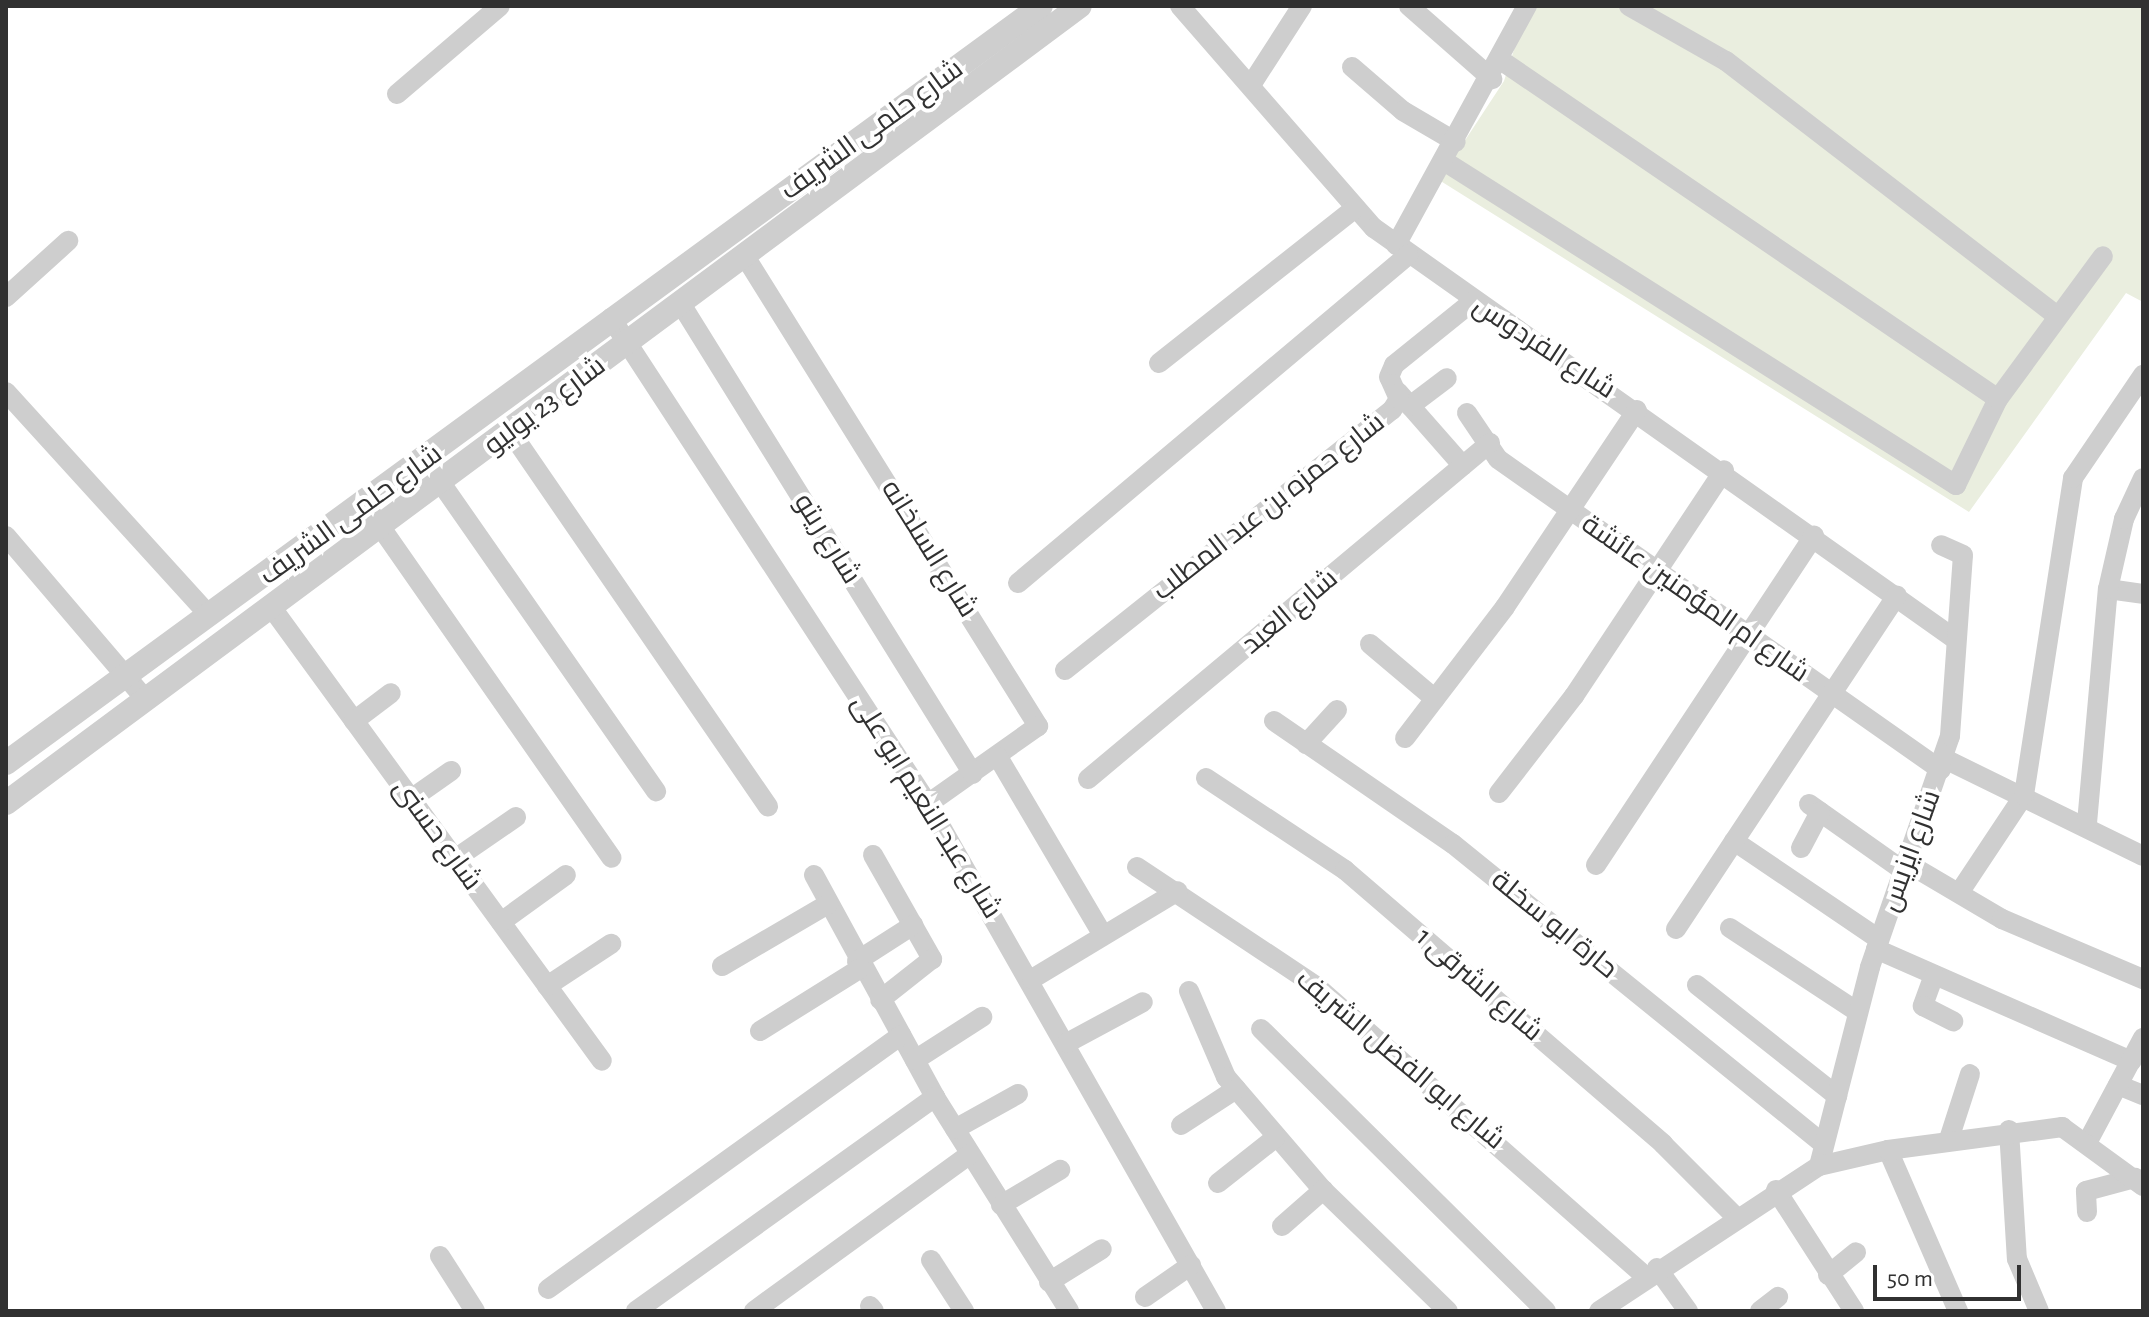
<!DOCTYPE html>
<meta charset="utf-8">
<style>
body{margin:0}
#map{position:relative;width:2149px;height:1317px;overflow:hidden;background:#fff;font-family:"Alegreya Sans",Cairo,sans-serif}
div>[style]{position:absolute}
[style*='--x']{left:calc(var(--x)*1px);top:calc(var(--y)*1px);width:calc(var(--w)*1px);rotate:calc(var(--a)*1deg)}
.green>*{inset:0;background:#eaeedf}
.minor>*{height:20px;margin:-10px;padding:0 10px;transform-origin:10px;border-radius:10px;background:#cecece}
.tertiary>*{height:24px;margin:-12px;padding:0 12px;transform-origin:12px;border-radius:12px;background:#cecece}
span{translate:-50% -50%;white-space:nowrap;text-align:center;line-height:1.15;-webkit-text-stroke:8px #fff;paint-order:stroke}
.street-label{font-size:28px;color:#313131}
.frame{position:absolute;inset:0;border:8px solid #313131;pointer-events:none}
.scale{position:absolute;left:1873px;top:1265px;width:148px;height:36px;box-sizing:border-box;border:4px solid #313131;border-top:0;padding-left:10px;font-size:24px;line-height:28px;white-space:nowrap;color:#313131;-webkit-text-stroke:6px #fff;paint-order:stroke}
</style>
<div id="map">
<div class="green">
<div style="clip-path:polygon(1528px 6px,2143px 6px,2143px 302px,2126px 293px,1969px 512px,1439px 180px,1504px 81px)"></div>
</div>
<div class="minor">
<div style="--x:1180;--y:6;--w:295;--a:48.9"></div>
<div style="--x:1374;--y:228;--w:712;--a:35.28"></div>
<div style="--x:1409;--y:6;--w:111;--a:41.3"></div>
<div style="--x:1629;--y:6;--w:112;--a:29.6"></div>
<div style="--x:1726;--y:61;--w:418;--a:37.6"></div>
<div style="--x:1502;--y:61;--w:600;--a:34.27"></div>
<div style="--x:1352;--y:67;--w:67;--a:40.8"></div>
<div style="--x:1403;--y:111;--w:61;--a:30.3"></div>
<div style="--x:1251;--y:85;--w:94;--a:-57.2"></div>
<div style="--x:397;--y:94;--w:135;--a:-40.5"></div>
<div style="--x:1444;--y:161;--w:606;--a:32.33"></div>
<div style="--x:1956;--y:485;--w:96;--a:-64"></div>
<div style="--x:1998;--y:399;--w:177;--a:-53.7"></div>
<div style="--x:1396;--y:245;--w:273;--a:-61.3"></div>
<div style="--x:746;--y:258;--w:552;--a:58.04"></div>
<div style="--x:1038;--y:726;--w:135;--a:144.7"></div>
<div style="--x:6;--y:297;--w:84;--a:-42.1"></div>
<div style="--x:681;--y:304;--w:553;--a:58.15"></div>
<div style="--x:611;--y:318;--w:580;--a:56.89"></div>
<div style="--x:928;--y:804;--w:583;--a:60.4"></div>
<div style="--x:1159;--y:363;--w:250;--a:-38.3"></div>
<div style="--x:6;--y:392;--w:302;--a:47.7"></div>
<div style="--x:1398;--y:392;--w:98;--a:48.7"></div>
<div style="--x:1410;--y:406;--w:46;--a:-37.1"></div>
<div style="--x:1467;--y:413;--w:55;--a:56"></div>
<div style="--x:1498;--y:459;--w:541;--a:35.07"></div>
<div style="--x:512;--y:434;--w:452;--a:55.5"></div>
<div style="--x:441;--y:483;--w:376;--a:55.1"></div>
<div style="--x:366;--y:506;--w:429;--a:55.1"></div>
<div style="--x:6;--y:536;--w:216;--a:49.5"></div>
<div style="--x:1018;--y:583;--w:510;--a:-40.06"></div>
<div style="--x:2108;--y:589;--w:35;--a:8"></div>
<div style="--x:272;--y:608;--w:560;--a:53.93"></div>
<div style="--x:1370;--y:644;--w:85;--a:40.2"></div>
<div style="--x:1065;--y:670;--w:418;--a:-38.5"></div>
<div style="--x:1392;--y:410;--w:13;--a:-58"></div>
<div style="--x:1399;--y:399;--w:24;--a:-114"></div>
<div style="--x:1389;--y:377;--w:13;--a:-67"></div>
<div style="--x:1394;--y:365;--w:100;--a:-38.9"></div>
<div style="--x:354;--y:721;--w:46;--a:-37.1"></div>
<div style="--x:1274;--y:721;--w:217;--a:34.5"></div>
<div style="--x:1453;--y:844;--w:477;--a:39"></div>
<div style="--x:1405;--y:738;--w:165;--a:-52.6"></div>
<div style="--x:1505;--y:607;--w:237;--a:-56.2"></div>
<div style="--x:1306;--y:744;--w:46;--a:-47.6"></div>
<div style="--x:998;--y:757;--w:207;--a:59.5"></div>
<div style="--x:1945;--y:759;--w:220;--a:26.1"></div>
<div style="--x:1206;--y:778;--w:167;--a:33.5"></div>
<div style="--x:1345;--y:870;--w:420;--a:40.7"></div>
<div style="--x:1663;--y:1144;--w:100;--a:45"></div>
<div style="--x:1088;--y:779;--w:524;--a:-39.89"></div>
<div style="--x:1499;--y:793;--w:123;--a:-52.3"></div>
<div style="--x:1574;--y:696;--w:271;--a:-56.4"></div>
<div style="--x:411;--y:799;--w:49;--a:-35"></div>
<div style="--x:1809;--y:804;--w:116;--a:35.2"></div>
<div style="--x:2087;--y:823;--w:235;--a:-84.9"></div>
<div style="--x:2108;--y:589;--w:72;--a:-77.1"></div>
<div style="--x:2124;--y:519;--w:45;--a:-65.1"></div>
<div style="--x:1734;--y:841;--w:175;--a:34.1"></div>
<div style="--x:1801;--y:848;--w:41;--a:-62.2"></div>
<div style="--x:873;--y:855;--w:120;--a:60.4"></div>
<div style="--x:932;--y:959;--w:66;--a:141.7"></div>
<div style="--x:455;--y:859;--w:74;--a:-34.5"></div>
<div style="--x:1907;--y:863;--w:110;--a:30.5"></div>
<div style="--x:2002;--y:919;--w:153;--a:23.1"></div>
<div style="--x:1596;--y:865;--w:395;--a:-56.5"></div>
<div style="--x:1137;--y:867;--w:215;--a:33.6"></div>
<div style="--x:1316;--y:986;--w:439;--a:41.4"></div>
<div style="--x:814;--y:875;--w:253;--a:61.4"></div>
<div style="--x:935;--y:1097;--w:252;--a:57.9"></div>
<div style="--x:1959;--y:893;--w:118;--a:-56.4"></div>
<div style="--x:2024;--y:795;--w:321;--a:-81.2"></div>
<div style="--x:2073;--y:478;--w:125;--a:-55.8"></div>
<div style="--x:501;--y:922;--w:80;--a:-35.9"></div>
<div style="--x:1730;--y:928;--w:153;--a:33.3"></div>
<div style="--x:1676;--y:929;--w:400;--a:-56.5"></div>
<div style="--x:1876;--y:949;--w:279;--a:23.7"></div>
<div style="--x:857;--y:961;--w:67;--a:-32.7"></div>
<div style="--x:722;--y:966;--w:123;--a:-30.3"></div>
<div style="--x:1934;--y:975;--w:33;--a:110"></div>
<div style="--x:1923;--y:1006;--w:34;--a:27"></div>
<div style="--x:1032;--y:979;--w:170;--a:-31.1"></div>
<div style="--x:1697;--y:985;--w:179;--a:38.4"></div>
<div style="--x:547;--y:986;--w:77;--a:-33.3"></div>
<div style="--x:1189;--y:991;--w:94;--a:66.7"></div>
<div style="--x:1226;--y:1077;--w:149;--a:49.4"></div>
<div style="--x:1323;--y:1190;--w:174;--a:44.1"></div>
<div style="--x:1261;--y:1029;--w:401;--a:44.7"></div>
<div style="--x:760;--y:1031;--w:119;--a:-32"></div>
<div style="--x:1067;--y:1043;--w:86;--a:-28.3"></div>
<div style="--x:915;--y:1060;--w:80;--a:-32.7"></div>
<div style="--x:2118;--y:1085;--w:27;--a:22"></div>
<div style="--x:1181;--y:1125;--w:66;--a:-33.2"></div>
<div style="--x:955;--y:1129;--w:72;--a:-29.1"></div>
<div style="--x:2009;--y:1130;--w:129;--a:86.5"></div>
<div style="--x:2017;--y:1259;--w:56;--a:67.1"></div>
<div style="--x:1950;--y:1136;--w:65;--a:-72.1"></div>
<div style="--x:2088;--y:1141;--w:117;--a:-61.9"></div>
<div style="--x:1888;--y:1150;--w:176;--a:66.5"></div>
<div style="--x:1819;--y:1166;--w:205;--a:-75.6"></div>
<div style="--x:1870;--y:967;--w:244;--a:-70.9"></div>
<div style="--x:1950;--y:736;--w:181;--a:-85.9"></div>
<div style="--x:1963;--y:555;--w:24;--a:-156"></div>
<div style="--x:1218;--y:1183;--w:73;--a:-38.3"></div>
<div style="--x:1776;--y:1190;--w:144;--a:57.2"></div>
<div style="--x:1001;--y:1205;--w:69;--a:-30.7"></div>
<div style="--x:2087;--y:1212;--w:21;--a:-93"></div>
<div style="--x:2086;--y:1191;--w:51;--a:-14.9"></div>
<div style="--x:1282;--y:1226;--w:55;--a:-41.3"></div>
<div style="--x:440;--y:1256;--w:65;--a:57.5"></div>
<div style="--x:931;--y:1260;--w:61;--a:57.1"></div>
<div style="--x:1657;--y:1268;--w:53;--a:54.2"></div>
<div style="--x:1828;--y:1275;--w:36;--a:-39"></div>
<div style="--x:1049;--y:1282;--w:62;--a:-31.9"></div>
<div style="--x:548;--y:1289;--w:435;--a:-35.7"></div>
<div style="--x:1145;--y:1297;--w:56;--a:-34.8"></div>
<div style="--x:870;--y:1306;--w:6;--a:51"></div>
<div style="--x:636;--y:1311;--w:368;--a:-35.6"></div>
<div style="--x:754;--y:1311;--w:267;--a:-36"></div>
<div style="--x:1599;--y:1311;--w:263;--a:-33.4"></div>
<div style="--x:1819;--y:1166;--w:71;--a:-13.1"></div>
<div style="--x:1888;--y:1150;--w:176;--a:-7.5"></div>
<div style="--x:2062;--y:1127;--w:100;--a:36.1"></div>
<div style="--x:1760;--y:1311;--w:23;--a:-38"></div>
</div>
<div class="tertiary">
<div style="--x:6;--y:763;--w:1282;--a:-36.18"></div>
<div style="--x:6;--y:803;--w:1337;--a:-36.58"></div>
</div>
<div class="street-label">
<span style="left:872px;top:130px;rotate:-36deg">شارع حلمى الشريف</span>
<span style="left:1544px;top:348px;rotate:33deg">شارع الفردوس</span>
<span style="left:545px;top:406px;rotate:-37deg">شارع 23 يوليو</span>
<span style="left:1269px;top:507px;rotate:-38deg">شارع حمزه بن عبد المطلب</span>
<span style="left:351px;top:515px;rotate:-36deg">شارع حلمى الشريف</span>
<span style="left:827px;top:539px;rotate:58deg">شارع ريتو</span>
<span style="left:929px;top:549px;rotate:58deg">شارع السلخانه</span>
<span style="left:1695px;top:599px;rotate:35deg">شارع ام المؤمنين عائشة</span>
<span style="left:1290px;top:612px;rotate:-40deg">شارع العبد</span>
<span style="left:926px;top:807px;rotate:58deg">شارع عبد النعيم ابو على</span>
<span style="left:437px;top:835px;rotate:54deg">شارع حسنى</span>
<span style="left:1911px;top:851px;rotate:-70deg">شارع ايزيس</span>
<span style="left:1554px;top:925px;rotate:39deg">حارة ابو سخلة</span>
<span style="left:1479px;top:985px;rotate:41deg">شارع الشرقى 1</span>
<span style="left:1400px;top:1060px;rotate:40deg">شارع ابو الفضل الشريف</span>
</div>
<div class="frame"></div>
<div class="scale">50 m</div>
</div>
